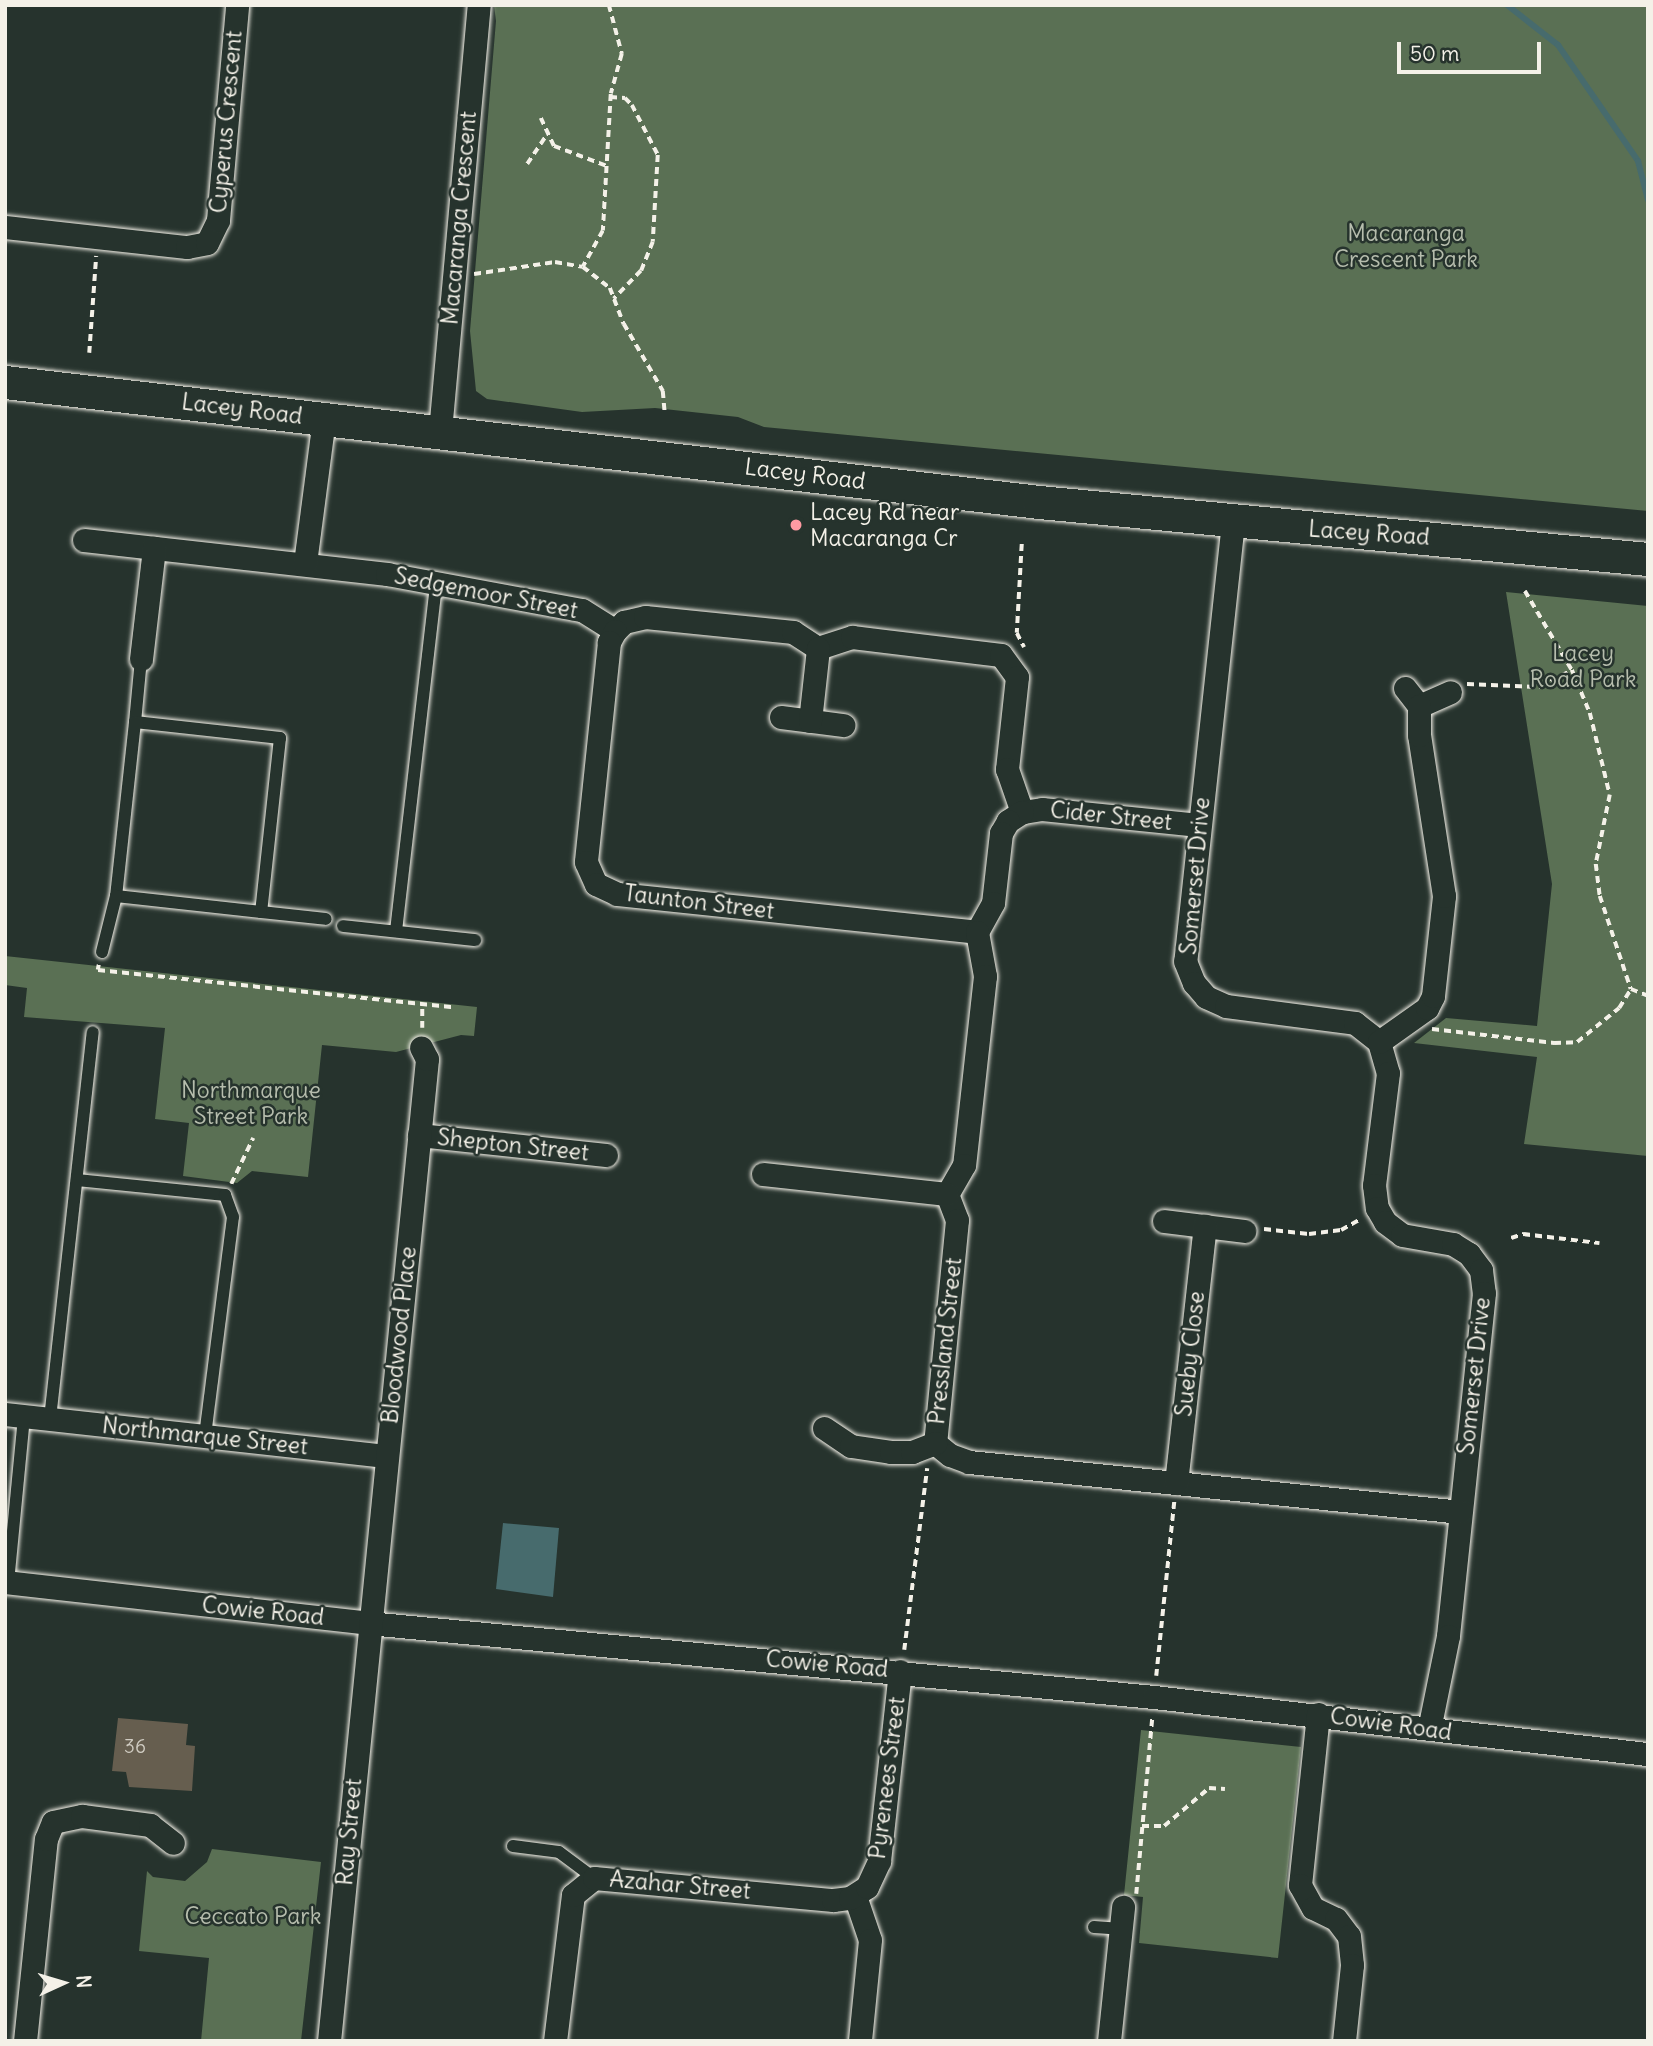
<!DOCTYPE html>
<style>
body{margin:0}
#map{position:relative;width:1653px;height:2046px;overflow:hidden;background:#26332d;font-family:Delius,sans-serif}
div>[style]{position:absolute}
[style*='--x']{left:calc(var(--x)*1px);top:calc(var(--y)*1px);width:calc(var(--w)*1px);rotate:calc(var(--a)*1deg)}
.green>*{inset:0;background:#5a7054}
.water>*{inset:0;background:#476b6d}
.stream>*{height:6px;margin:-3px;padding:0 3px;transform-origin:3px;border-radius:3px;background:#476b6d}
.building>*{inset:0;background:#665e4f}
.path>*{height:3.5px;margin-top:-1.75px;transform-origin:0;background:repeating-linear-gradient(90deg,#f4f1e8 0 7px,transparent 0 12px)}
.roads{filter:drop-shadow(0 0 2px #f4f1e8) drop-shadow(0 0 2px #f4f1e8)}
.lane>*{height:12px;margin:-6px;padding:0 6px;transform-origin:6px;border-radius:6px;background:#26332d}
.street>*{height:23px;margin:-11.5px;padding:0 11.5px;transform-origin:11.5px;border-radius:11.5px;background:#26332d}
.secondary>*{height:33px;margin:-16.5px;padding:0 16.5px;transform-origin:16.5px;border-radius:16.5px;background:#26332d}
.dots>*{width:19px;height:19px;translate:-50% -50%;box-sizing:border-box;border:4px solid #26332d;border-radius:50%}
span{translate:-50% -50%;white-space:nowrap;text-align:center;line-height:1.15;-webkit-text-stroke:5px #26332d;paint-order:stroke}
.number-label{font-size:19px;color:#d0ccc2}
.number-label span{-webkit-text-stroke-width:0}
.street-label{font-size:23px;color:#f4f1e8}
.park-label{font-size:23px;color:#b6bdad}
.poi-label{font-size:23px;color:#f4f1e8}
.left{translate:0 -50%;text-align:left}
.frame{position:absolute;inset:0;border:7px solid #f4f1e8;pointer-events:none}
.north{position:absolute;left:28px;top:1948px;width:70px;height:70px;-webkit-text-stroke:5px #26332d;paint-order:stroke;rotate:86deg;font-size:19px;font-weight:700;line-height:28px;text-align:center;color:#f4f1e8}
.north::after{content:'';display:block;margin:auto;width:24px;height:32px;background:#f4f1e8;clip-path:polygon(50% 0,100% 100%,50% 72%,0 100%)}
.scale{position:absolute;left:1397px;top:42px;width:144px;height:32px;box-sizing:border-box;border:4px solid #f4f1e8;border-top:0;padding-left:9px;font-size:21px;line-height:24px;white-space:nowrap;color:#f4f1e8;-webkit-text-stroke:5px #26332d;paint-order:stroke}
</style>
<div id="map">
<div class="green">
<div style="clip-path:polygon(494px 5px,1648px 5px,1648px 511px,764px 427px,738px 417px,655px 408px,582px 412px,487px 399px,476px 391px,470px 331px,496px 21px)"></div>
<div style="clip-path:polygon(1506px 592px,1648px 606px,1648px 1156px,1524px 1144px,1537px 1057px,1414px 1043px,1446px 1018px,1537px 1026px,1552px 884px)"></div>
<div style="clip-path:polygon(5px 956px,477px 1007px,474px 1036px,461px 1035px,396px 1052px,322px 1045px,308px 1177px,252px 1171px,237px 1183px,183px 1176px,189px 1123px,155px 1119px,165px 1028px,24px 1017px,27px 988px,5px 985px)"></div>
<div style="clip-path:polygon(1141px 1730px,1301px 1747px,1278px 1958px,1139px 1943px,1143px 1897px,1124px 1895px)"></div>
<div style="clip-path:polygon(212px 1849px,321px 1862px,301px 2041px,201px 2041px,209px 1958px,139px 1951px,147px 1871px,153px 1877px,185px 1881px,207px 1862px)"></div>
</div>
<div class="water">
<div style="clip-path:polygon(503px 1523px,559px 1528px,553px 1597px,496px 1589px)"></div>
</div>
<div class="stream">
<div style="--x:1507;--y:5;--w:65;--a:38.1"></div>
<div style="--x:1558;--y:45;--w:141;--a:55.4"></div>
<div style="--x:1638;--y:161;--w:40;--a:75.6"></div>
</div>
<div class="building">
<div style="clip-path:polygon(118px 1718px,188px 1724px,186px 1745px,195px 1746px,192px 1791px,129px 1787px,126px 1772px,112px 1771px)"></div>
</div>
<div class="path">
<div style="--x:609;--y:5;--w:51;--a:75.1"></div>
<div style="--x:622;--y:54;--w:41;--a:105.4"></div>
<div style="--x:611;--y:94;--w:137;--a:93.3"></div>
<div style="--x:603;--y:231;--w:41;--a:119.1"></div>
<div style="--x:583;--y:267;--w:34;--a:38"></div>
<div style="--x:610;--y:288;--w:39;--a:69"></div>
<div style="--x:624;--y:324;--w:78;--a:59.8"></div>
<div style="--x:663;--y:391;--w:23;--a:85"></div>
<div style="--x:610;--y:97;--w:15;--a:4"></div>
<div style="--x:625;--y:98;--w:10;--a:45"></div>
<div style="--x:632;--y:105;--w:56;--a:62.5"></div>
<div style="--x:658;--y:155;--w:87;--a:93.3"></div>
<div style="--x:653;--y:242;--w:31;--a:112"></div>
<div style="--x:641;--y:271;--w:39;--a:134"></div>
<div style="--x:541;--y:118;--w:31;--a:65"></div>
<div style="--x:554;--y:146;--w:57;--a:20.7"></div>
<div style="--x:527;--y:164;--w:34;--a:-56"></div>
<div style="--x:474;--y:274;--w:82;--a:-8.4"></div>
<div style="--x:555;--y:262;--w:28;--a:10"></div>
<div style="--x:89;--y:353;--w:97;--a:-85.9"></div>
<div style="--x:1022;--y:544;--w:89;--a:93.2"></div>
<div style="--x:1017;--y:633;--w:16;--a:63"></div>
<div style="--x:1525;--y:591;--w:92;--a:59.3"></div>
<div style="--x:1572;--y:670;--w:47;--a:67.3"></div>
<div style="--x:1590;--y:713;--w:84;--a:76.3"></div>
<div style="--x:1610;--y:795;--w:70;--a:101.5"></div>
<div style="--x:1596;--y:864;--w:32;--a:83"></div>
<div style="--x:1600;--y:896;--w:98;--a:71.6"></div>
<div style="--x:1631;--y:989;--w:18;--a:22"></div>
<div style="--x:1467;--y:684;--w:73;--a:2.4"></div>
<div style="--x:1540;--y:687;--w:36;--a:-28"></div>
<div style="--x:99;--y:965;--w:5;--a:101"></div>
<div style="--x:98;--y:970;--w:357;--a:6"></div>
<div style="--x:422;--y:1028;--w:23;--a:-90"></div>
<div style="--x:1432;--y:1029;--w:123;--a:6.5"></div>
<div style="--x:1554;--y:1043;--w:23;--a:-2"></div>
<div style="--x:1577;--y:1042;--w:54;--a:-39"></div>
<div style="--x:1619;--y:1008;--w:22;--a:-58"></div>
<div style="--x:231;--y:1184;--w:51;--a:-64.4"></div>
<div style="--x:1264;--y:1229;--w:45;--a:6.3"></div>
<div style="--x:1309;--y:1234;--w:32;--a:-7"></div>
<div style="--x:1341;--y:1230;--w:23;--a:-29"></div>
<div style="--x:1511;--y:1238;--w:13;--a:-18"></div>
<div style="--x:1523;--y:1234;--w:77;--a:6.8"></div>
<div style="--x:904;--y:1650;--w:183;--a:-82.8"></div>
<div style="--x:1156;--y:1676;--w:175;--a:-84.1"></div>
<div style="--x:1142;--y:1826;--w:22;--a:0"></div>
<div style="--x:1164;--y:1826;--w:59;--a:-40.2"></div>
<div style="--x:1209;--y:1788;--w:16;--a:4"></div>
<div style="--x:1136;--y:1894;--w:178;--a:-84.8"></div>
</div>
<div class="roads">
<div class="lane">
<div style="--x:141;--y:659;--w:63;--a:95.4"></div>
<div style="--x:135;--y:722;--w:146;--a:6.3"></div>
<div style="--x:280;--y:738;--w:175;--a:96.2"></div>
<div style="--x:261;--y:912;--w:65;--a:6.1"></div>
<div style="--x:135;--y:722;--w:175;--a:96.2"></div>
<div style="--x:116;--y:896;--w:146;--a:6.3"></div>
<div style="--x:343;--y:926;--w:133;--a:6.1"></div>
<div style="--x:396;--y:931;--w:348;--a:-83.4"></div>
<div style="--x:102;--y:952;--w:58;--a:-76"></div>
<div style="--x:77;--y:1180;--w:149;--a:5.8"></div>
<div style="--x:225;--y:1195;--w:23;--a:70"></div>
<div style="--x:233;--y:1217;--w:221;--a:97.3"></div>
<div style="--x:50;--y:1419;--w:389;--a:-83.7"></div>
<div style="--x:8;--y:1583;--w:168;--a:-84.5"></div>
<div style="--x:513;--y:1846;--w:46;--a:7.4"></div>
<div style="--x:559;--y:1852;--w:44;--a:36.6"></div>
<div style="--x:1094;--y:1927;--w:27;--a:4"></div>
</div>
<div class="street">
<div style="--x:5;--y:227;--w:183;--a:6.3"></div>
<div style="--x:187;--y:247;--w:20;--a:-11"></div>
<div style="--x:207;--y:243;--w:25;--a:-64"></div>
<div style="--x:218;--y:220;--w:216;--a:-84.9"></div>
<div style="--x:440;--y:431;--w:428;--a:-84.8"></div>
<div style="--x:1233;--y:522;--w:442;--a:96.2"></div>
<div style="--x:1185;--y:961;--w:24;--a:68"></div>
<div style="--x:1194;--y:983;--w:18;--a:49"></div>
<div style="--x:1206;--y:997;--w:22;--a:24"></div>
<div style="--x:1226;--y:1006;--w:130;--a:7.5"></div>
<div style="--x:1355;--y:1023;--w:31;--a:38"></div>
<div style="--x:1379;--y:1042;--w:32;--a:74"></div>
<div style="--x:1388;--y:1073;--w:113;--a:97.1"></div>
<div style="--x:1374;--y:1185;--w:23;--a:83"></div>
<div style="--x:1377;--y:1208;--w:16;--a:60"></div>
<div style="--x:1385;--y:1222;--w:21;--a:37"></div>
<div style="--x:1402;--y:1235;--w:52;--a:10"></div>
<div style="--x:1453;--y:1244;--w:19;--a:32"></div>
<div style="--x:1469;--y:1254;--w:20;--a:53"></div>
<div style="--x:1481;--y:1270;--w:23;--a:83"></div>
<div style="--x:1484;--y:1293;--w:345;--a:96"></div>
<div style="--x:1448;--y:1636;--w:95;--a:101.5"></div>
<div style="--x:84;--y:540;--w:305;--a:6.4"></div>
<div style="--x:387;--y:574;--w:198;--a:10.5"></div>
<div style="--x:582;--y:610;--w:39;--a:32"></div>
<div style="--x:615;--y:631;--w:13;--a:-45"></div>
<div style="--x:624;--y:622;--w:22;--a:-13"></div>
<div style="--x:645;--y:617;--w:149;--a:5.8"></div>
<div style="--x:793;--y:632;--w:30;--a:33"></div>
<div style="--x:818;--y:648;--w:36;--a:-18"></div>
<div style="--x:852;--y:637;--w:150;--a:6.9"></div>
<div style="--x:1001;--y:655;--w:27;--a:54"></div>
<div style="--x:1017;--y:677;--w:93;--a:96.2"></div>
<div style="--x:1007;--y:769;--w:46;--a:70.8"></div>
<div style="--x:305;--y:563;--w:145;--a:-82.5"></div>
<div style="--x:615;--y:631;--w:13;--a:119"></div>
<div style="--x:609;--y:642;--w:221;--a:96"></div>
<div style="--x:586;--y:862;--w:24;--a:66"></div>
<div style="--x:596;--y:884;--w:23;--a:25"></div>
<div style="--x:617;--y:894;--w:362;--a:6"></div>
<div style="--x:141;--y:659;--w:112;--a:-83.3"></div>
<div style="--x:1405;--y:688;--w:23;--a:52"></div>
<div style="--x:1419;--y:706;--w:34;--a:-24"></div>
<div style="--x:781;--y:717;--w:63;--a:7.4"></div>
<div style="--x:810;--y:721;--w:73;--a:-83.7"></div>
<div style="--x:1199;--y:825;--w:158;--a:-174.2"></div>
<div style="--x:1042;--y:809;--w:20;--a:171"></div>
<div style="--x:1022;--y:812;--w:17;--a:147"></div>
<div style="--x:1008;--y:821;--w:14;--a:120"></div>
<div style="--x:1001;--y:833;--w:70;--a:96.5"></div>
<div style="--x:993;--y:903;--w:33;--a:119"></div>
<div style="--x:977;--y:932;--w:45;--a:79.7"></div>
<div style="--x:985;--y:976;--w:190;--a:96.3"></div>
<div style="--x:964;--y:1165;--w:34;--a:120"></div>
<div style="--x:947;--y:1194;--w:28;--a:69"></div>
<div style="--x:957;--y:1220;--w:224;--a:95.6"></div>
<div style="--x:935;--y:1443;--w:19;--a:39"></div>
<div style="--x:950;--y:1455;--w:20;--a:20"></div>
<div style="--x:969;--y:1462;--w:494;--a:5.8"></div>
<div style="--x:1379;--y:1042;--w:59;--a:-35.3"></div>
<div style="--x:1427;--y:1008;--w:13;--a:-63"></div>
<div style="--x:1433;--y:996;--w:101;--a:-83.7"></div>
<div style="--x:1444;--y:896;--w:163;--a:-98.8"></div>
<div style="--x:1419;--y:735;--w:29;--a:-90"></div>
<div style="--x:419;--y:1135;--w:188;--a:6.1"></div>
<div style="--x:763;--y:1174;--w:185;--a:6.2"></div>
<div style="--x:1164;--y:1221;--w:81;--a:7.1"></div>
<div style="--x:5;--y:1414;--w:383;--a:6.3"></div>
<div style="--x:824;--y:1428;--w:32;--a:34"></div>
<div style="--x:851;--y:1446;--w:40;--a:8.5"></div>
<div style="--x:891;--y:1452;--w:21;--a:0"></div>
<div style="--x:912;--y:1452;--w:25;--a:-21"></div>
<div style="--x:1176;--y:1483;--w:259;--a:-83.6"></div>
<div style="--x:5;--y:1582;--w:365;--a:6.4"></div>
<div style="--x:368;--y:1623;--w:789;--a:5.38"></div>
<div style="--x:1154;--y:1697;--w:497;--a:6.6"></div>
<div style="--x:1318;--y:1714;--w:172;--a:96"></div>
<div style="--x:1300;--y:1885;--w:26;--a:61"></div>
<div style="--x:1313;--y:1908;--w:25;--a:26"></div>
<div style="--x:1336;--y:1919;--w:21;--a:53"></div>
<div style="--x:1349;--y:1936;--w:29;--a:84"></div>
<div style="--x:1352;--y:1965;--w:76;--a:96"></div>
<div style="--x:855;--y:1896;--w:46;--a:71.2"></div>
<div style="--x:870;--y:1940;--w:101;--a:95.7"></div>
<div style="--x:25;--y:2041;--w:203;--a:-84.1"></div>
<div style="--x:46;--y:1839;--w:18;--a:-68"></div>
<div style="--x:53;--y:1822;--w:30;--a:-12"></div>
<div style="--x:82;--y:1816;--w:69;--a:7.5"></div>
<div style="--x:150;--y:1825;--w:29;--a:38"></div>
<div style="--x:329;--y:2041;--w:987;--a:-84.3"></div>
<div style="--x:427;--y:1059;--w:13;--a:-117"></div>
<div style="--x:555;--y:2041;--w:147;--a:-83"></div>
<div style="--x:573;--y:1895;--w:27;--a:-39"></div>
<div style="--x:594;--y:1878;--w:240;--a:5.3"></div>
<div style="--x:833;--y:1900;--w:17;--a:-7"></div>
<div style="--x:850;--y:1898;--w:20;--a:-33"></div>
<div style="--x:867;--y:1887;--w:29;--a:-65"></div>
<div style="--x:879;--y:1861;--w:191;--a:-83.7"></div>
<div style="--x:1109;--y:2041;--w:135;--a:-84"></div>
</div>
<div class="secondary">
<div style="--x:5;--y:382;--w:1041;--a:6.62"></div>
<div style="--x:1039;--y:502;--w:612;--a:5.35"></div>
</div>
</div>
<div class="dots">
<div style="left:796px;top:525px;background:#ff9aa2"></div>
</div>
<div class="number-label">
<span style="left:135px;top:1747px">36</span>
</div>
<div class="street-label">
<span style="left:226px;top:122px;rotate:-85deg">Cyperus Crescent</span>
<span style="left:459px;top:218px;rotate:-85deg">Macaranga Crescent</span>
<span style="left:242px;top:409px;rotate:7deg">Lacey Road</span>
<span style="left:805px;top:474px;rotate:7deg">Lacey Road</span>
<span style="left:1369px;top:533px;rotate:4deg">Lacey Road</span>
<span style="left:486px;top:593px;rotate:11deg">Sedgemoor Street</span>
<span style="left:1111px;top:816px;rotate:6deg">Cider Street</span>
<span style="left:1195px;top:876px;rotate:-85deg">Somerset Drive</span>
<span style="left:699px;top:902px;rotate:7deg">Taunton Street</span>
<span style="left:513px;top:1145px;rotate:6deg">Shepton Street</span>
<span style="left:399px;top:1335px;rotate:-84deg">Bloodwood Place</span>
<span style="left:945px;top:1341px;rotate:-84deg">Pressland Street</span>
<span style="left:1190px;top:1354px;rotate:-84deg">Sueby Close</span>
<span style="left:1474px;top:1376px;rotate:-84deg">Somerset Drive</span>
<span style="left:205px;top:1436px;rotate:6deg">Northmarque Street</span>
<span style="left:263px;top:1611px;rotate:6deg">Cowie Road</span>
<span style="left:827px;top:1664px;rotate:5deg">Cowie Road</span>
<span style="left:1391px;top:1724px;rotate:8deg">Cowie Road</span>
<span style="left:887px;top:1778px;rotate:-83deg">Pyrenees Street</span>
<span style="left:349px;top:1832px;rotate:-85deg">Ray Street</span>
<span style="left:680px;top:1885px;rotate:5deg">Azahar Street</span>
</div>
<div class="park-label">
<span style="left:1406px;top:246px">Macaranga<br>Crescent Park</span>
<span style="left:1583px;top:666px">Lacey<br>Road Park</span>
<span style="left:251px;top:1103px">Northmarque<br>Street Park</span>
<span style="left:253px;top:1916px">Ceccato Park</span>
</div>
<div class="poi-label">
<span class="left" style="left:810px;top:525px">Lacey Rd near<br>Macaranga Cr</span>
</div>
<div class="frame"></div>
<div class="north">N</div>
<div class="scale">50 m</div>
</div>
